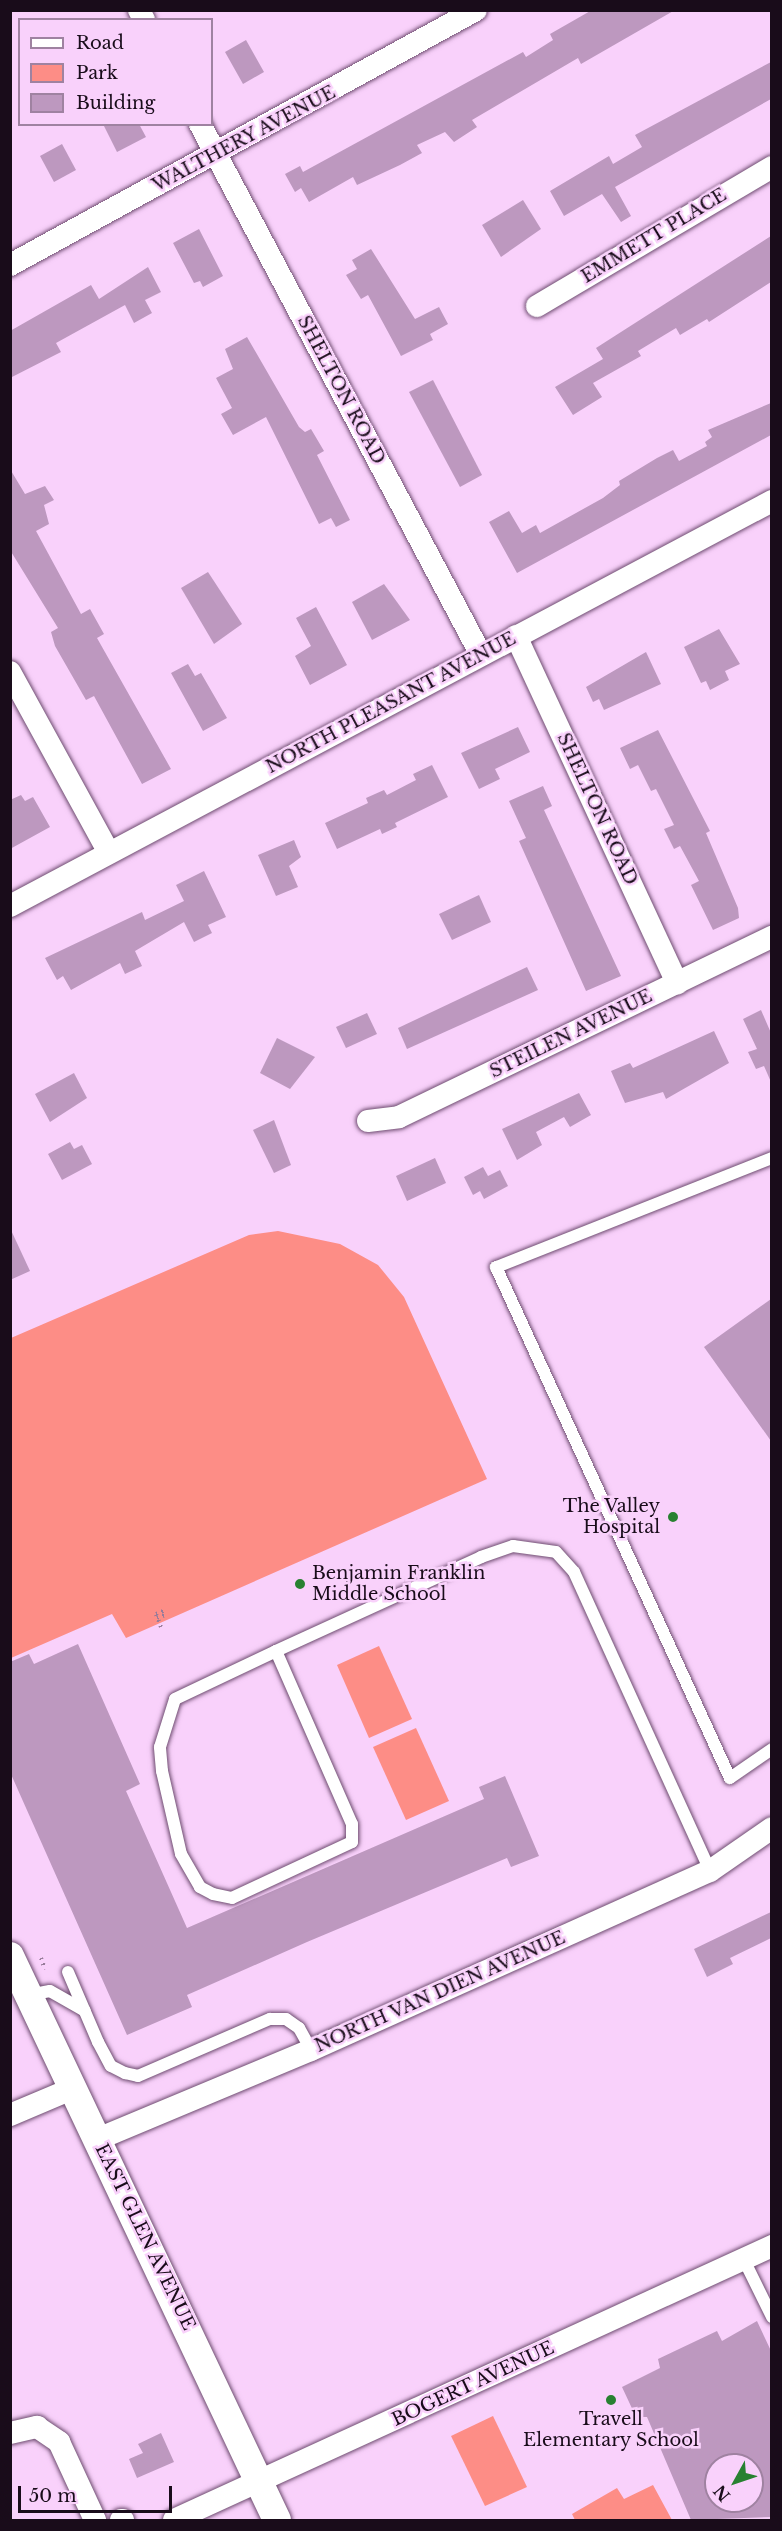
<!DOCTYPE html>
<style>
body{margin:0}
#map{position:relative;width:782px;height:2531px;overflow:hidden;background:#f9d1fb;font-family:"Libre Baskerville",serif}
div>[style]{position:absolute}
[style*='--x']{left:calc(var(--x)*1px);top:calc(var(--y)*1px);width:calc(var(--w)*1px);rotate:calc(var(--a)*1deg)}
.green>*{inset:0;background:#fd8d86}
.building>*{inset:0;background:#bd98bf}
.path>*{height:4px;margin-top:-2px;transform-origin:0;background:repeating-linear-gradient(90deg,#977b99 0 1.5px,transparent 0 6px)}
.roads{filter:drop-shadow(0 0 2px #6e4c70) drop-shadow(0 0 2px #6e4c70)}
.service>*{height:12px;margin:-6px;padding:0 6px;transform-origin:6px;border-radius:6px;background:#fff}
.minor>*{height:22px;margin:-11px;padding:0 11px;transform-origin:11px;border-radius:11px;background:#fff}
.tertiary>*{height:28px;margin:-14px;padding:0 14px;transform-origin:14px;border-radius:14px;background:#fff}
.dots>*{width:16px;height:16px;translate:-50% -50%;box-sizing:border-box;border:3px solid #f9d1fb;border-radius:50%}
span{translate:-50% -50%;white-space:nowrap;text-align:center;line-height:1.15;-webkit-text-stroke:5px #f9d1fb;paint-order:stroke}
.street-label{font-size:18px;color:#190c1a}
.poi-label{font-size:18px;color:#190c1a}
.right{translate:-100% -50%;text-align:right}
.left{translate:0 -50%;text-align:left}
.frame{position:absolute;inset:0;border:12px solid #190c1a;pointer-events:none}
.legend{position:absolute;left:18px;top:18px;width:195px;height:108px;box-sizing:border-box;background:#f9d1fb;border:2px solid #9f82a1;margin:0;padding:8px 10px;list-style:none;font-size:18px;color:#190c1a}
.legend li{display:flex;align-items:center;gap:12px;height:30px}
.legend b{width:30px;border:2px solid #9f82a1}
.north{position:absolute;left:704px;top:2453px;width:60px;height:60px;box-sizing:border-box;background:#f9d1fb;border:2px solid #9f82a1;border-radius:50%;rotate:230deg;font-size:16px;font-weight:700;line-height:24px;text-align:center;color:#190c1a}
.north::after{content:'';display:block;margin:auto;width:21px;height:27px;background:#288131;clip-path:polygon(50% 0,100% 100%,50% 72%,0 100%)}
.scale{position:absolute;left:18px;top:2486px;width:154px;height:27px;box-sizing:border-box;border:3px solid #190c1a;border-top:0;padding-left:8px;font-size:18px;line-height:21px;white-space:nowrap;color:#190c1a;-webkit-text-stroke:4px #f9d1fb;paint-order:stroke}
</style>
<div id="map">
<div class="green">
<div style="clip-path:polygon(278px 1231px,340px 1244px,378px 1265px,404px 1297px,487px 1479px,126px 1638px,112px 1614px,11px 1658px,11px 1338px,249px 1235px)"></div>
<div style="clip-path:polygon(379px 1646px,412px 1719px,369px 1738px,337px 1665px)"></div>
<div style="clip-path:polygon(416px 1728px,449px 1801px,406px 1820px,373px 1747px)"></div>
<div style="clip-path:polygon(493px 2416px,527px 2487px,485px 2506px,451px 2436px)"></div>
<div style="clip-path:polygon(653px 2485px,672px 2520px,575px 2520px,572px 2514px,617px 2488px,624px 2499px)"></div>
</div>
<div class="building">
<div style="clip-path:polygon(592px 10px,675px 10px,581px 64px,578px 58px,472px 120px,477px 127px,454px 142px,445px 132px,417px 145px,422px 153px,400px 165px,357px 185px,353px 177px,309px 202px,301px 188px,295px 192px,285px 174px,300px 166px,303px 172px,523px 52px,526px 57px,553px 40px,550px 34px)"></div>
<div style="clip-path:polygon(246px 40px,264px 72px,243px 84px,225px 52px)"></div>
<div style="clip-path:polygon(771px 62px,771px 99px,615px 187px,631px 216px,621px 222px,602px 194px,564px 216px,550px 191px,609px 156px,613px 164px,642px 147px,635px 135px)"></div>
<div style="clip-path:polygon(103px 124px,139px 124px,146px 137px,117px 152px)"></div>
<div style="clip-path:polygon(62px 144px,76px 170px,54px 182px,40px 156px)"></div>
<div style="clip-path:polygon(523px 200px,541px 229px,501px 257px,482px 225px)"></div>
<div style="clip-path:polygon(199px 229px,223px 276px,203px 287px,200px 281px,194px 283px,173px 243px)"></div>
<div style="clip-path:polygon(771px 236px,771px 282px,709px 322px,707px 319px,680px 335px,676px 328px,638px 351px,641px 356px,593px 383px,602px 397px,573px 415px,555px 387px,603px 359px,596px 348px)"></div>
<div style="clip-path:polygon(371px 249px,415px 319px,439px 307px,448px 324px,430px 334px,433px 340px,401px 356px,368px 295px,361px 299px,346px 275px,357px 269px,352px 260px)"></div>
<div style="clip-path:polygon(148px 267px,161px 292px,145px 300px,152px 313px,134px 323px,125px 305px,56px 343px,61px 352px,10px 378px,10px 331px,91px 285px,99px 299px)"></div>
<div style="clip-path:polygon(247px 337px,299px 427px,305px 432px,311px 429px,324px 451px,317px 455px,350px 520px,336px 527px,331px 518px,319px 524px,266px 417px,233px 435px,221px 414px,232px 408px,216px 378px,233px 369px,225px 349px)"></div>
<div style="clip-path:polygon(433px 380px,482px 475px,460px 487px,409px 392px)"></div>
<div style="clip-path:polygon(771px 403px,771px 435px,517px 573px,489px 522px,509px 511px,522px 533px,536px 525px,540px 533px,603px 498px,620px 485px,619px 481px,657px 458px,673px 450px,679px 461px,707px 446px,705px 442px,712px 437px,708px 430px)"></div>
<div style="clip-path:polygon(10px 469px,25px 494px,45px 486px,54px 500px,44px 505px,49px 524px,36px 531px,81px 614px,90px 609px,104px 634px,97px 638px,171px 769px,142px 784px,94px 696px,86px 700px,55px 646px,51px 632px,58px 628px,10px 550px)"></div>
<div style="clip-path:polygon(208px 572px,242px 624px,214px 644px,181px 588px)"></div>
<div style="clip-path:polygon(384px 584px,410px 620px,372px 640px,352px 602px)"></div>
<div style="clip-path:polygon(316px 607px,347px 665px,310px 685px,295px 656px,311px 646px,296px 618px)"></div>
<div style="clip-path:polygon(719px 629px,740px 664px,725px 671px,729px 680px,710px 690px,706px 681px,701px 683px,684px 647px)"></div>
<div style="clip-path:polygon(646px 652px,661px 684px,604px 710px,599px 699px,593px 702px,586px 687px)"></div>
<div style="clip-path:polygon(188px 664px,195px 676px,201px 673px,227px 718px,203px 731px,171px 673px)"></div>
<div style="clip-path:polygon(518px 727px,530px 752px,495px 769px,500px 779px,479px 789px,461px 753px)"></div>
<div style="clip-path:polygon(658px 730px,710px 831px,706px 833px,738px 908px,739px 918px,713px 930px,691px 885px,699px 881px,680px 846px,674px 849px,664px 829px,674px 825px,656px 789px,651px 791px,638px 765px,630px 769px,620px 748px)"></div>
<div style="clip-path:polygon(432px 765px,448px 797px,395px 823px,397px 827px,382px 834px,380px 829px,337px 849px,325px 823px,368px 803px,366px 798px,384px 790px,387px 795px,416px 780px,413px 774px)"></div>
<div style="clip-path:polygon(543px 786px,552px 806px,544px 810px,621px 976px,586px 991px,519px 841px,526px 838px,509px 801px)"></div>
<div style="clip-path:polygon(21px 795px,25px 801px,33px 797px,50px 827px,10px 849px,10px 800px)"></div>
<div style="clip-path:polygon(294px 840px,301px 857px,289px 866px,298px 887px,276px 896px,258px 855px)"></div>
<div style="clip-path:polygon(204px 871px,226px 917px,208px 925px,212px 933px,194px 942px,184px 922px,135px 951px,142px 966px,125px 974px,120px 963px,71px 990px,63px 976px,57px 980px,45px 958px,142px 912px,145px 920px,184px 901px,176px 885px)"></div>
<div style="clip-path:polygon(479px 895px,491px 922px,452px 940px,439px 914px)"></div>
<div style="clip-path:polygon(527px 967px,538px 990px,407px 1049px,398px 1028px)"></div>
<div style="clip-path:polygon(761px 1010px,771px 1033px,771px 1082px,764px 1066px,756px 1069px,748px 1052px,757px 1049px,743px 1019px)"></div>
<div style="clip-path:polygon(367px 1013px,377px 1034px,346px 1048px,336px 1027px)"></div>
<div style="clip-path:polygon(714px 1031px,729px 1063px,666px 1099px,663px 1092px,625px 1103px,611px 1071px,630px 1063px,633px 1068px)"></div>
<div style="clip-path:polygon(277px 1038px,315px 1057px,290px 1089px,260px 1073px)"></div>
<div style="clip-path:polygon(74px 1073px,87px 1098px,50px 1122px,35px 1094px)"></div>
<div style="clip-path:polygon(579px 1093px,591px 1115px,570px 1127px,564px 1117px,536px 1132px,542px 1145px,517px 1160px,502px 1129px)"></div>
<div style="clip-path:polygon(274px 1120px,291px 1165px,274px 1173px,253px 1130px)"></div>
<div style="clip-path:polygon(70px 1142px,74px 1149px,82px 1145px,92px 1164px,62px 1180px,48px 1154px)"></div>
<div style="clip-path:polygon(435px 1158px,446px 1183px,407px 1201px,396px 1176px)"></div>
<div style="clip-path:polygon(483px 1167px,488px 1176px,500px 1170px,508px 1186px,484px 1199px,480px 1191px,473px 1195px,464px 1177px)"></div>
<div style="clip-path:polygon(10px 1228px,30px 1271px,10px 1280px)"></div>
<div style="clip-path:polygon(771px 1299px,771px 1441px,704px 1347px)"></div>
<div style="clip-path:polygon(78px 1644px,140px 1784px,126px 1791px,187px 1928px,484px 1799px,479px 1787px,505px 1776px,539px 1856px,511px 1867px,507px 1858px,307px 1942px,187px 1995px,192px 2007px,127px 2035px,10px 1772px,10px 1662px,29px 1654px,34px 1664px)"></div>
<div style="clip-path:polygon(771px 1912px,771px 1938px,730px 1958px,733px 1964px,707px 1977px,694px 1949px)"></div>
<div style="clip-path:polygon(evenodd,757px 2321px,771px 2351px,771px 2517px,691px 2520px,647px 2417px,636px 2417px,622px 2387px,660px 2368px,658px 2359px,717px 2331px,722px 2341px,757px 2321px,716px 2465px,752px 2465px,752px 2501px,716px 2501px,716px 2465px)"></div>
<div style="clip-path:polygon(161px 2433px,174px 2462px,137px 2478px,129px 2459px,143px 2453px,138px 2444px)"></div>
</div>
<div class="path">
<div style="--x:157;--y:1618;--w:9;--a:-21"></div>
<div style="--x:161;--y:1627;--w:14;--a:-111"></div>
<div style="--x:156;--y:1614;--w:8;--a:-23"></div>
<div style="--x:41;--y:1958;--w:12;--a:70"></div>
</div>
<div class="roads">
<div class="service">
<div style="--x:772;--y:1158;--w:297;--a:158.4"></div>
<div style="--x:496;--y:1267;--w:562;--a:65.4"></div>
<div style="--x:730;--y:1778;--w:51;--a:-34.6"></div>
<div style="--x:276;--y:1651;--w:189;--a:66.3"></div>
<div style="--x:352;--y:1824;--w:18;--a:90"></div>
<div style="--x:352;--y:1842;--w:132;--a:155"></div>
<div style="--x:232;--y:1898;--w:19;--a:-168"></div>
<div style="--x:213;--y:1894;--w:15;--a:-152"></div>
<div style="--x:200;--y:1887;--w:38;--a:-120"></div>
<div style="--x:181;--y:1854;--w:85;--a:-102.9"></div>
<div style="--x:162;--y:1771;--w:24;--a:-95"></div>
<div style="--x:160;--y:1747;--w:50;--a:-72.6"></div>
<div style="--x:175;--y:1699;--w:112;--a:-25.4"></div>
<div style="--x:276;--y:1651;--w:226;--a:-24.6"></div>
<div style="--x:481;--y:1557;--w:34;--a:-19"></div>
<div style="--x:513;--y:1546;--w:43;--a:7.9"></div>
<div style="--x:556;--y:1552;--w:27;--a:48"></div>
<div style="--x:574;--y:1572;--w:328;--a:65.5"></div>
<div style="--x:68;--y:1972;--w:76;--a:66.8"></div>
<div style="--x:98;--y:2042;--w:27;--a:62"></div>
<div style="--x:111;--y:2066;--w:16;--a:27"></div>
<div style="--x:125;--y:2073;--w:13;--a:13"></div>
<div style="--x:138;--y:2076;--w:144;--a:-23.4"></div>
<div style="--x:270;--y:2019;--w:16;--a:0"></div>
<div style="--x:286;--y:2019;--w:16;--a:35"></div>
<div style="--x:299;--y:2028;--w:25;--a:61"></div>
<div style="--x:29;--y:1995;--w:21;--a:-11"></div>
<div style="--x:50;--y:1991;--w:40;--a:29.7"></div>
<div style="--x:744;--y:2260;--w:64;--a:63.8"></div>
</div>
<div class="minor">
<div style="--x:139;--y:10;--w:11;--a:63"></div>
<div style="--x:200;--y:124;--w:601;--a:62.11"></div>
<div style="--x:10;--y:265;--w:531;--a:-28.69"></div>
<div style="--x:537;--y:306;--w:273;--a:-30.6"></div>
<div style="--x:516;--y:636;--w:383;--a:65.1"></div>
<div style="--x:10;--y:672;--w:206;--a:61.3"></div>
<div style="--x:10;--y:906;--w:863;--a:-27.99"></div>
<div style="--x:368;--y:1121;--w:31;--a:-7"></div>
<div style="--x:399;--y:1117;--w:414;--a:-25.8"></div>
<div style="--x:10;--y:2115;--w:69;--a:-22.9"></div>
<div style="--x:98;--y:2139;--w:231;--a:-22.7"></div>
<div style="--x:311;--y:2050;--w:437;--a:-24.2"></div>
<div style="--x:710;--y:1871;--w:75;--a:-34.7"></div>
<div style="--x:10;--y:2433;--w:28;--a:-13"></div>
<div style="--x:37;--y:2427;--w:27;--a:34"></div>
<div style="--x:59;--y:2442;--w:86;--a:65.2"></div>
<div style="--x:121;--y:2520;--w:2;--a:0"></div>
<div style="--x:174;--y:2520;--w:658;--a:-24.62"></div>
</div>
<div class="tertiary">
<div style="--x:10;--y:1956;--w:624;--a:64.67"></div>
</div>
</div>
<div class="dots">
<div style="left:673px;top:1517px;background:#288131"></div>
<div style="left:300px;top:1584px;background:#288131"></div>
<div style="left:611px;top:2400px;background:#288131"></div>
</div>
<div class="street-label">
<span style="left:244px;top:139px;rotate:-28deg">WALTHERY AVENUE</span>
<span style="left:654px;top:236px;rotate:-31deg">EMMETT PLACE</span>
<span style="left:341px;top:390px;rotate:62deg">SHELTON ROAD</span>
<span style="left:391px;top:703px;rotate:-28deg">NORTH PLEASANT AVENUE</span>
<span style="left:597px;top:809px;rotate:65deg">SHELTON ROAD</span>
<span style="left:571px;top:1034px;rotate:-26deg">STEILEN AVENUE</span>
<span style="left:440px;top:1992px;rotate:-24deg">NORTH VAN DIEN AVENUE</span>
<span style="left:145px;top:2237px;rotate:64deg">EAST GLEN AVENUE</span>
<span style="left:473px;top:2384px;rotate:-25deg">BOGERT AVENUE</span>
</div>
<div class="poi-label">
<span class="right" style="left:660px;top:1517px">The Valley<br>Hospital</span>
<span class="left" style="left:312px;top:1584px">Benjamin Franklin<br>Middle School</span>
<span style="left:611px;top:2430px">Travell<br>Elementary School</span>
</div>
<div class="frame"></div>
<ul class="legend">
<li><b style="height:8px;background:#fff"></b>Road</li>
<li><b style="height:16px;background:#fd8d86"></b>Park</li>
<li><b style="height:16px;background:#bd98bf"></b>Building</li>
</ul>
<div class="north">N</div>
<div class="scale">50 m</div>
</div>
